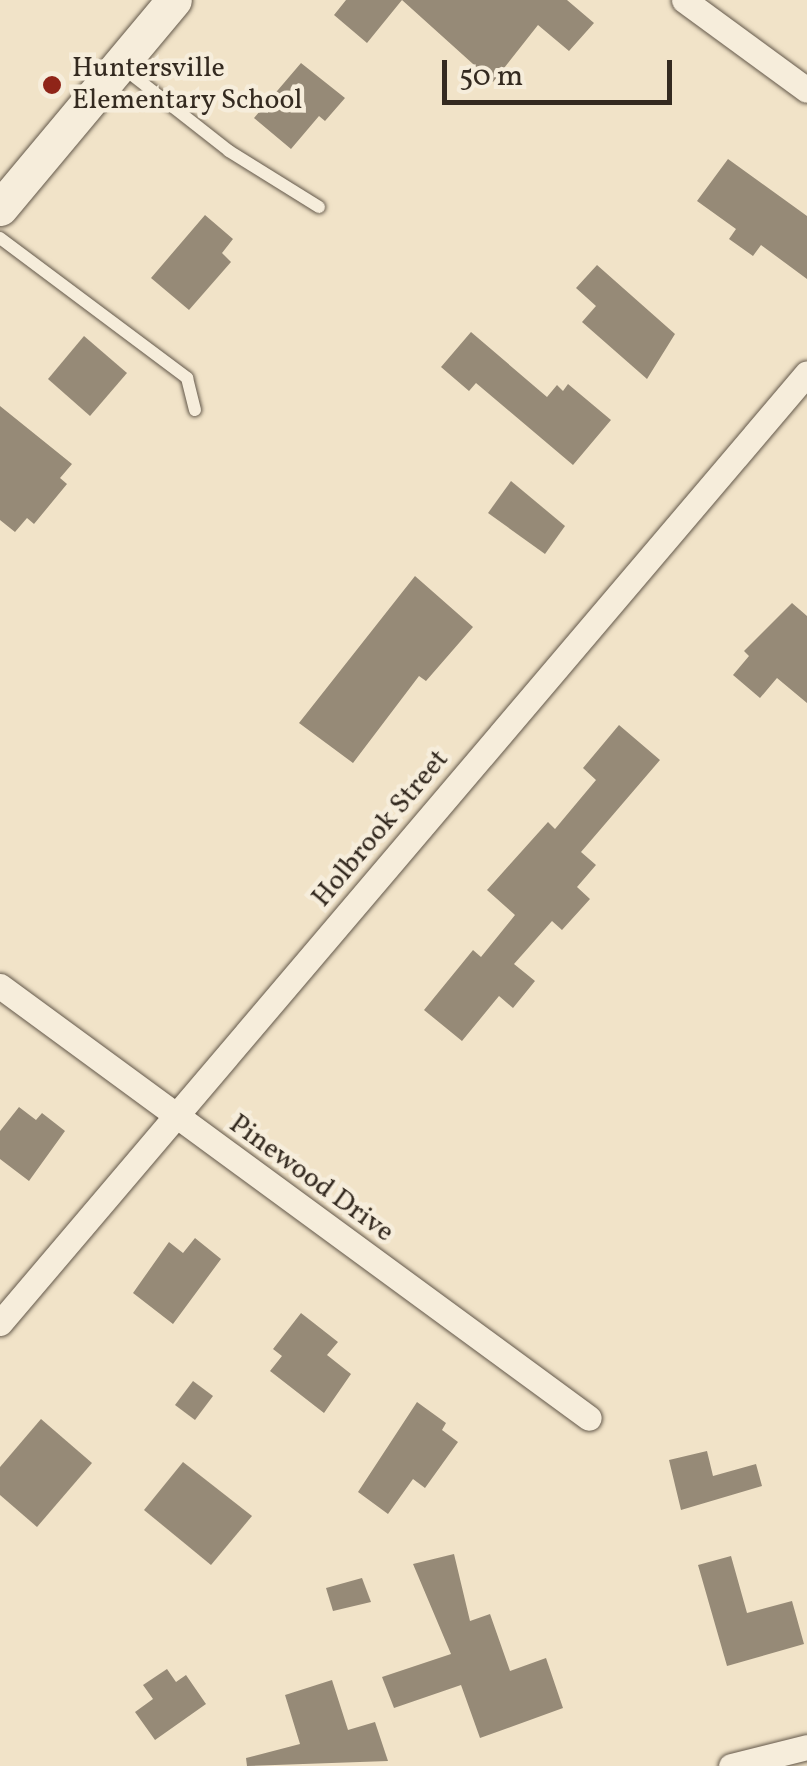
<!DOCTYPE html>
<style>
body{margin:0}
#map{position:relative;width:807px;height:1766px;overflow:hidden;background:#f1e3c8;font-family:Vollkorn,serif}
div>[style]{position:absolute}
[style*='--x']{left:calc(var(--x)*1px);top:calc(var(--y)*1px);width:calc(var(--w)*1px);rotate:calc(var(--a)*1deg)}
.building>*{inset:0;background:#968a77}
.roads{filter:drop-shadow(0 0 2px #63584a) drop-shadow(0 0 2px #63584a)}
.lane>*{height:12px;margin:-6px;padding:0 6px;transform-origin:6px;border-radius:6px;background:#f6eddb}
.street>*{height:25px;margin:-12.5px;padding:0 12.5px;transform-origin:12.5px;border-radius:12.5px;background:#f6eddb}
.secondary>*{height:35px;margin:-17.5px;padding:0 17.5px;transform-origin:17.5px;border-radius:17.5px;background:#f6eddb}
.dots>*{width:28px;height:28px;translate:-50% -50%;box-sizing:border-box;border:5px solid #f6eddb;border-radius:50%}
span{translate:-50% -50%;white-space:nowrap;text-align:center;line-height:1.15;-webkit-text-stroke:9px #f6eddb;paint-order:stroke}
.poi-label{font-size:28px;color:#342a20}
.left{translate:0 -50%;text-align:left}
.street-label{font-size:28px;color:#342a20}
.scale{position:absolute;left:442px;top:60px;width:230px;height:45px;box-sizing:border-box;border:5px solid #342a20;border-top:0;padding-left:12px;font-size:30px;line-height:35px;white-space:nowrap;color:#342a20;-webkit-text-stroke:8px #f6eddb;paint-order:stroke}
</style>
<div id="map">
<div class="building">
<div style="clip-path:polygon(346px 0,567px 0,594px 23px,569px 51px,538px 25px,493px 82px,402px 0,367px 43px,334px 15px)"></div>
<div style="clip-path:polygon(301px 63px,345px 98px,325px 121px,319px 116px,291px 149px,254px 118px)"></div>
<div style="clip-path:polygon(728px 159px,807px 216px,807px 279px,761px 245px,753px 256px,729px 239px,736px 229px,697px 201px)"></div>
<div style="clip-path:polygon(205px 215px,233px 239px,222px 253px,231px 262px,189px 310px,151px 278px)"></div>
<div style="clip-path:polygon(597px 265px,675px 334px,647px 379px,582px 322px,596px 306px,576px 288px)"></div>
<div style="clip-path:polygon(471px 332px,547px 397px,557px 385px,563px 391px,568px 384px,611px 420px,573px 465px,476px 383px,469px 391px,441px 367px)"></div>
<div style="clip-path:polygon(84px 336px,127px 373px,90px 416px,48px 379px)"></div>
<div style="clip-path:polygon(0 406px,72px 464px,60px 478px,67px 484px,34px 524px,27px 518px,15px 532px,0 520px)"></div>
<div style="clip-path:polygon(511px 481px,565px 526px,545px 554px,488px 513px)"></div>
<div style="clip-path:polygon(415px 576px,473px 627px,426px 681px,419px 676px,353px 763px,299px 723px)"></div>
<div style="clip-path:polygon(792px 603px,807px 616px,807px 703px,777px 678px,760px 698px,733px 675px,749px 656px,744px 651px)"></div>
<div style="clip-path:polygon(619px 725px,660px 760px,581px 852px,596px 865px,577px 887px,590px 899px,562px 930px,552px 921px,514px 964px,535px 981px,513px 1008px,499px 996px,462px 1041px,424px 1010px,473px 950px,481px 957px,515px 915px,487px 890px,548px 822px,555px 829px,596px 780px,583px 768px)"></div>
<div style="clip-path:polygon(19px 1107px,36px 1120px,42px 1113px,65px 1131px,29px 1181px,0 1159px,0 1131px)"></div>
<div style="clip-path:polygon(195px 1238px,221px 1259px,173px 1324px,133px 1293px,169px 1242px,183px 1253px)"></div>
<div style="clip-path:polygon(301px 1313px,338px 1342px,327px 1355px,351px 1374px,324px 1413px,270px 1371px,282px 1356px,273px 1349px)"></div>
<div style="clip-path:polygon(193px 1381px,213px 1396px,195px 1420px,175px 1405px)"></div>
<div style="clip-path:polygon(417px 1402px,446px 1423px,442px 1430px,458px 1442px,425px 1488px,413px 1479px,388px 1514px,358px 1492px)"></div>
<div style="clip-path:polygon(41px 1419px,92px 1463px,37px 1527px,0 1495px,0 1467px)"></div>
<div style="clip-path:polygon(707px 1451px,713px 1476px,756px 1464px,762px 1486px,681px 1510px,669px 1460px)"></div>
<div style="clip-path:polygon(183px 1462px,252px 1516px,211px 1565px,144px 1510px)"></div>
<div style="clip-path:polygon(454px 1554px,470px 1621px,490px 1614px,510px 1671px,546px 1658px,563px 1708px,480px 1738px,461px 1685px,394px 1708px,382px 1677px,451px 1654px,413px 1564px)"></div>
<div style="clip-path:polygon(731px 1556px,747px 1613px,792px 1601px,804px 1644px,727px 1666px,698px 1565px)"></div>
<div style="clip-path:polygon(362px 1578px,371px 1602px,333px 1611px,326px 1588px)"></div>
<div style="clip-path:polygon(167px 1669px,176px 1682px,186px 1675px,206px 1704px,155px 1740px,135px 1712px,153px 1699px,143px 1685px)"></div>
<div style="clip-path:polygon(332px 1680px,348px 1730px,375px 1722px,388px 1761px,247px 1766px,246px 1758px,300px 1744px,285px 1695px)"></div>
</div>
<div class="roads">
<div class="lane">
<div style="--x:122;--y:67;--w:136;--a:38.1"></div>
<div style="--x:229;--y:151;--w:106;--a:31.9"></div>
<div style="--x:0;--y:238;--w:234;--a:36.8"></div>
<div style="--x:187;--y:378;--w:33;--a:76"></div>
</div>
<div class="street">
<div style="--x:684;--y:0;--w:152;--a:36.2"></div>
<div style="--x:0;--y:986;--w:730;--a:36.26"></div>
<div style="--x:0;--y:1323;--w:1246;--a:-49.65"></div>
<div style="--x:731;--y:1766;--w:78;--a:-14"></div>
</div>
<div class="secondary">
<div style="--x:0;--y:208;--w:271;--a:-50.1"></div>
</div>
</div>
<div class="dots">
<div style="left:52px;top:85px;background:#8f2418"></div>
</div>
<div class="poi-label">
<span class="left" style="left:72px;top:85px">Huntersville<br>Elementary School</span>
</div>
<div class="street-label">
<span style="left:381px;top:829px;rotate:-50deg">Holbrook Street</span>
<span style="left:311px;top:1179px;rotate:36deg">Pinewood Drive</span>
</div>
<div class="scale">50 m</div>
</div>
